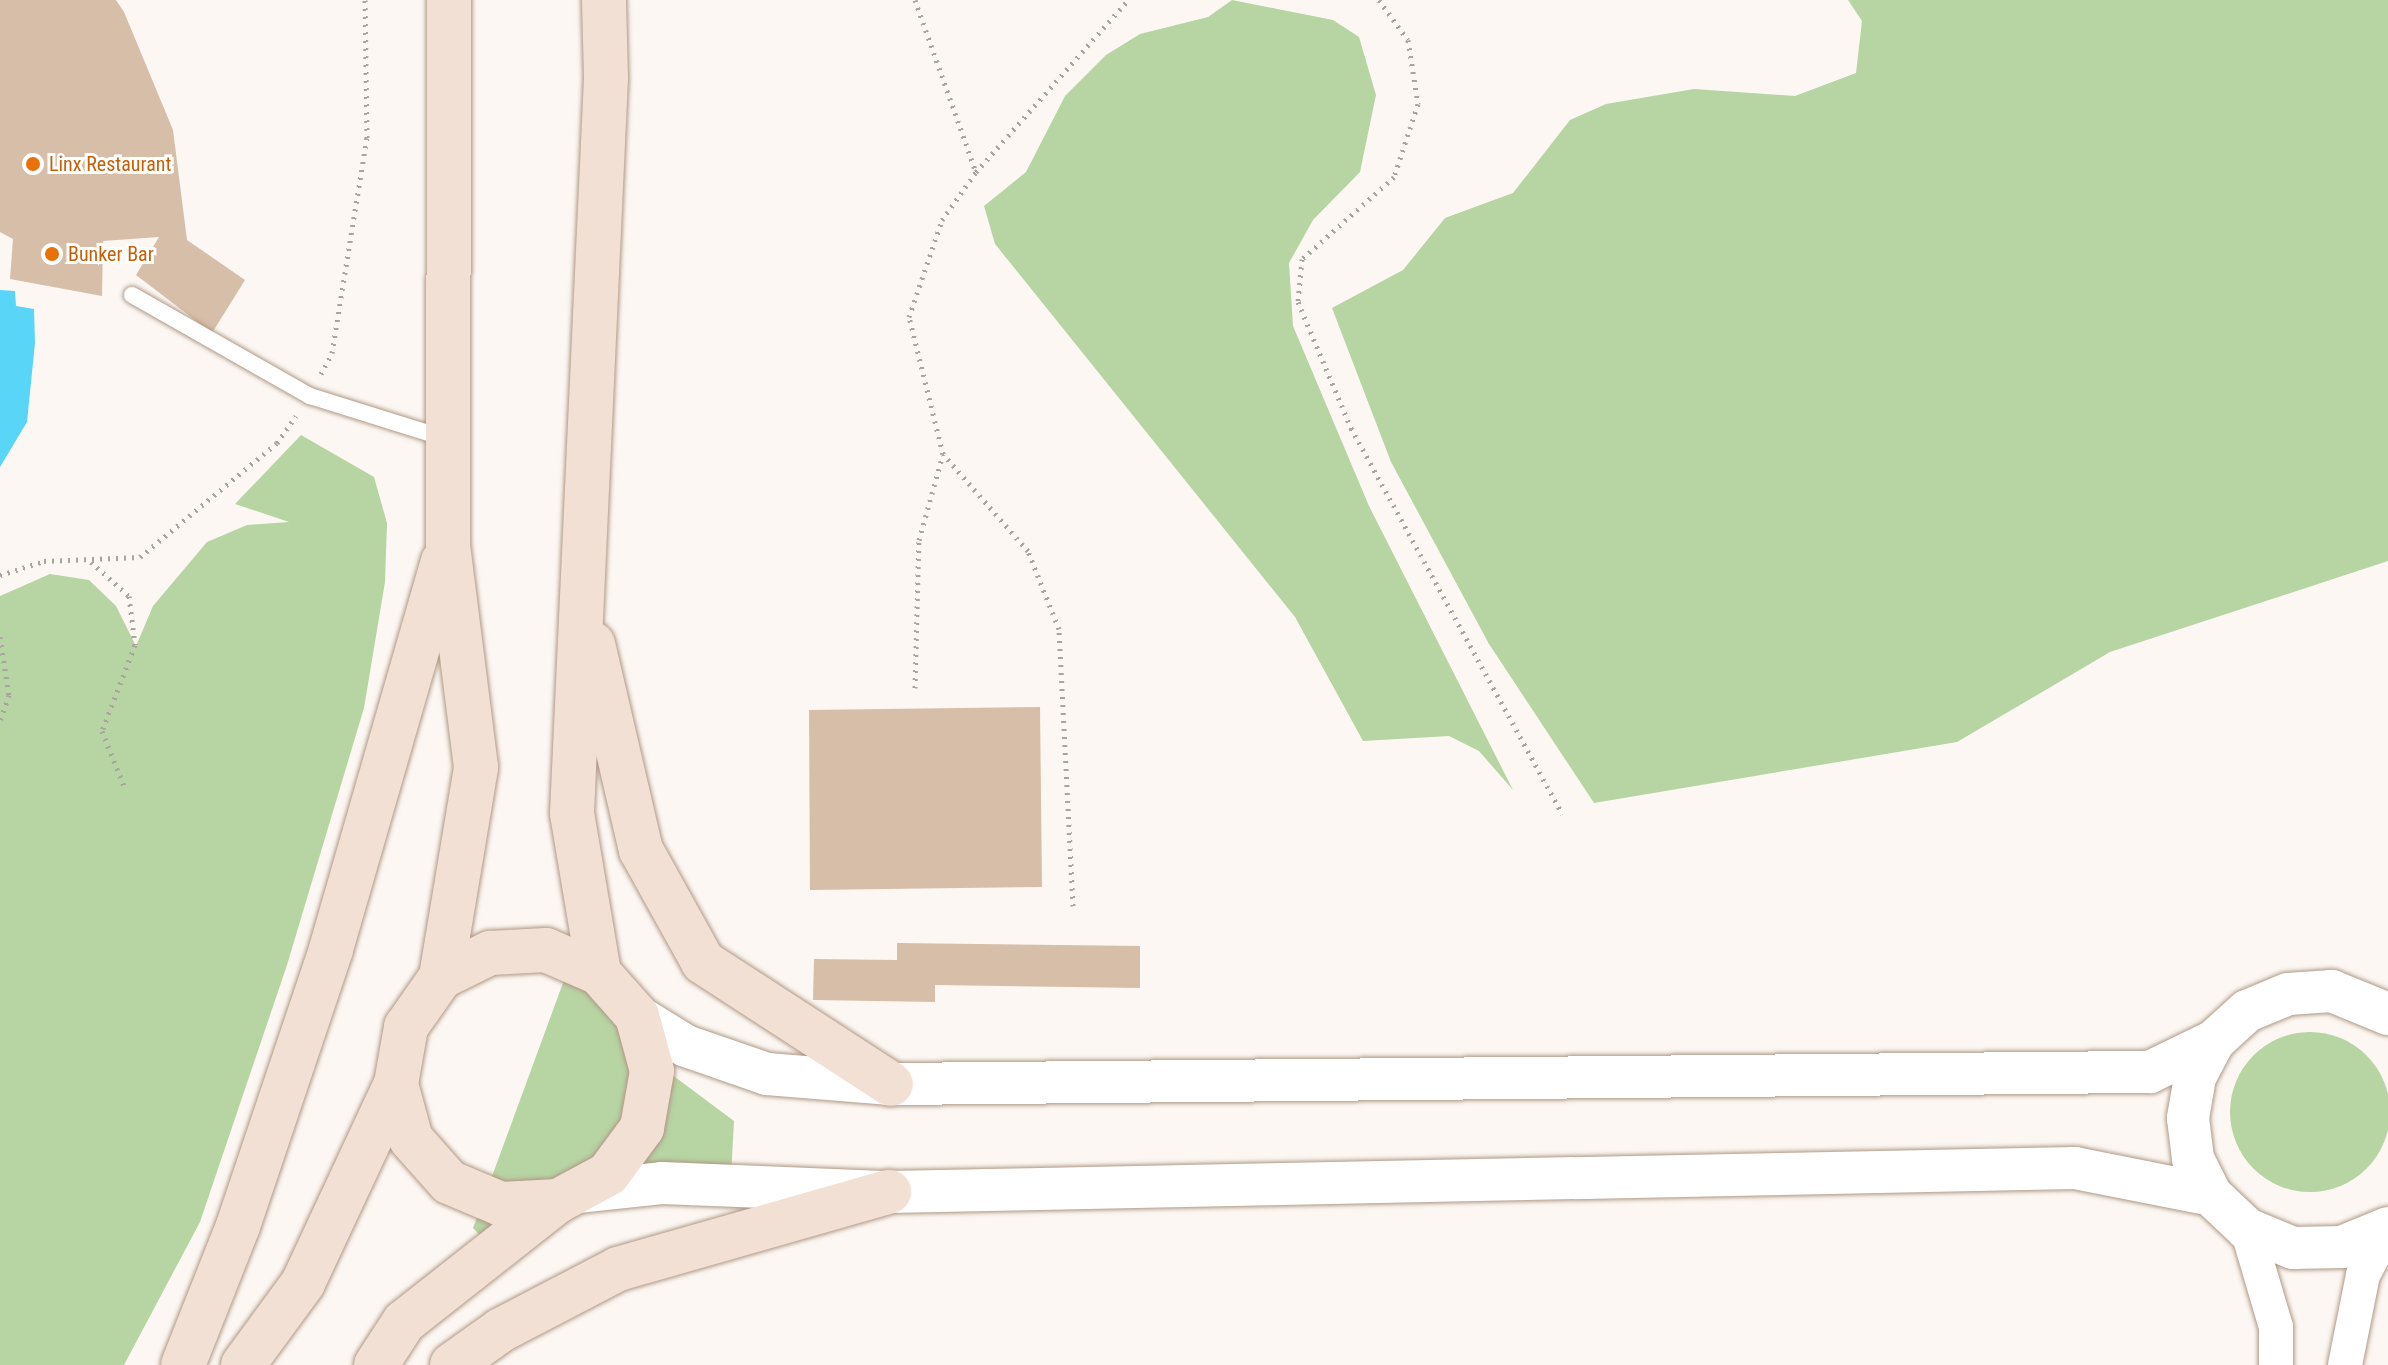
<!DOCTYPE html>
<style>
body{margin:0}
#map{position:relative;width:2388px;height:1365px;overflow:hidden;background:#fcf7f2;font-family:"Roboto Condensed",sans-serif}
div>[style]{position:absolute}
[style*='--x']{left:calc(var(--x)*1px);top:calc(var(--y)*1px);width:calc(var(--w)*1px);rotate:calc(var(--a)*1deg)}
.green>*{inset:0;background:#b7d4a3}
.round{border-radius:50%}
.water>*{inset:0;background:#59d5f7}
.building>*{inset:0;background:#d7bea9}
.path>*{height:5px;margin-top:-2.5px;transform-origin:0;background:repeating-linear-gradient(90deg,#aaa49e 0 2px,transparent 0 8px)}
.roads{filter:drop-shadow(0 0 2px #b09885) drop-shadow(0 0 2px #b09885)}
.service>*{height:16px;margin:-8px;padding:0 8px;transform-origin:8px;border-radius:8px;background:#fff}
.minor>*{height:34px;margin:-17px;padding:0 17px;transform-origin:17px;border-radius:17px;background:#fff}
.tertiary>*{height:42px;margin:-21px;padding:0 21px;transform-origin:21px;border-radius:21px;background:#fff}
.secondary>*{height:44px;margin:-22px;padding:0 22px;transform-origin:22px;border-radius:22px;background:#f2e0d4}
.dots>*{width:22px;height:22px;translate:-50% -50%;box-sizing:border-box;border:4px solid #fff;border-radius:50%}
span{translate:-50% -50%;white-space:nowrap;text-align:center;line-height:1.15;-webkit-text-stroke:6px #fff;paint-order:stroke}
.food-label{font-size:20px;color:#c56008}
.left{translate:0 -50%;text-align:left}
</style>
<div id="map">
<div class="green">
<div style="clip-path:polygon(1232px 0,1333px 20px,1359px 37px,1376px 95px,1360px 172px,1313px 220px,1289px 263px,1293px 326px,1369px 506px,1513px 790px,1479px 751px,1449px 736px,1363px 741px,1295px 617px,995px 244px,984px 206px,1026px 172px,1065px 96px,1106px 55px,1140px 34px,1208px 17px)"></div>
<div style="clip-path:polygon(1848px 0,2388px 0,2388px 561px,2110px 652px,1957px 742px,1594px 803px,1489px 644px,1391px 462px,1332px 308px,1403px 270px,1445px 218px,1513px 193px,1570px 120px,1606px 104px,1694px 89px,1795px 96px,1856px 73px,1862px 21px)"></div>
<div style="clip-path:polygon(301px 435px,374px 477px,387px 523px,385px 582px,364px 708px,287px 965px,200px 1222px,124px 1365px,0 1365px,0 596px,50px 574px,89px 580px,116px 606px,136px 646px,153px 606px,207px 542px,247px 525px,289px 522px,235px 504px)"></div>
<div style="clip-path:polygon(567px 972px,671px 1074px,734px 1121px,731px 1177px,657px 1181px,489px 1245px,473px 1228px)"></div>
<div class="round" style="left:2230px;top:1032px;width:160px;height:160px"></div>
</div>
<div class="water">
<div style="clip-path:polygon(0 290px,15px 291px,16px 306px,34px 309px,35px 343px,27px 422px,0 467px)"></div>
</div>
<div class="building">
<div style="clip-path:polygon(0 0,116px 0,124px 12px,173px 130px,187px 240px,245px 280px,212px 333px,136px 275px,159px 237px,103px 241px,102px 296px,10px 279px,13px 239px,0 232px)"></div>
<div style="clip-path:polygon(1040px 707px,1042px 887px,810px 890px,809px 710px)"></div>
<div style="clip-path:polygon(897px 943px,1140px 946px,1140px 988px,935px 985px,935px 1002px,813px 1000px,814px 959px,897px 960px)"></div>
</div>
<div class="path">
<div style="--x:915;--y:0;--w:182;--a:70.5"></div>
<div style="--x:1379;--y:0;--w:49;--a:54.1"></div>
<div style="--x:1408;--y:40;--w:65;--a:81.1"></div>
<div style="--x:1418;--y:104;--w:77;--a:108.2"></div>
<div style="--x:1394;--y:177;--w:123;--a:138.3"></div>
<div style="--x:1302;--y:259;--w:43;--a:95.3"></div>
<div style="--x:1298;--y:302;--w:137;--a:67.2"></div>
<div style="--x:1351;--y:428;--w:440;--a:61.3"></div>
<div style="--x:321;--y:374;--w:24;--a:-62"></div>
<div style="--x:332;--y:353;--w:218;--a:-80.8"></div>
<div style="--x:367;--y:138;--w:138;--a:-90.8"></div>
<div style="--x:91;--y:562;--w:51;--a:41.8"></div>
<div style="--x:129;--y:596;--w:49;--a:83"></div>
<div style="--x:135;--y:645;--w:92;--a:111"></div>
<div style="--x:102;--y:731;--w:59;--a:68.2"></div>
<div style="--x:0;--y:575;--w:46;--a:-17.7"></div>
<div style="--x:44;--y:561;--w:96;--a:-2.4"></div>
<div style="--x:140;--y:557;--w:178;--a:-39.8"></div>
<div style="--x:277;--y:443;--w:33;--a:-55"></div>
<div style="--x:0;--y:637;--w:59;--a:81.2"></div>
<div style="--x:9;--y:695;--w:28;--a:109"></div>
<div style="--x:915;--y:688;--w:148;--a:-88.5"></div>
<div style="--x:919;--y:540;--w:89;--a:-74.4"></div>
<div style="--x:1073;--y:906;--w:277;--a:-92.9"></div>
<div style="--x:1059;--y:629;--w:84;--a:-111.7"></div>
<div style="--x:1028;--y:551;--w:129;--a:-131.2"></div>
<div style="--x:943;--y:454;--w:141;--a:-103.9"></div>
<div style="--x:909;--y:317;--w:102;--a:-71.2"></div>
<div style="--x:942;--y:220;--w:59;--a:-54.7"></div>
<div style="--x:976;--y:172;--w:230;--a:-48.5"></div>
</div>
<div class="roads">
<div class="service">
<div style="--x:132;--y:295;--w:205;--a:29.6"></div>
<div style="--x:310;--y:396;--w:144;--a:17.4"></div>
</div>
<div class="minor">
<div style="--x:2247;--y:1229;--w:102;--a:73.5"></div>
<div style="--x:2276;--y:1327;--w:38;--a:90"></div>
<div style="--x:2345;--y:1365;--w:92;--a:-78.7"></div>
<div style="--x:2363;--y:1275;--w:53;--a:-62"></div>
</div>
<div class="tertiary">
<div style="--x:2388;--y:1014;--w:61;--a:-157.7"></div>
<div style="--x:2332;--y:991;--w:44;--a:176.1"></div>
<div style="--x:2288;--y:994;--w:44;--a:157.5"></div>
<div style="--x:2247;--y:1011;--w:45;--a:137.7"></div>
<div style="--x:2214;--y:1041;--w:41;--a:117.8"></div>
<div style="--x:2195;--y:1077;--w:42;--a:99.7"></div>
<div style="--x:2188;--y:1118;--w:41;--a:83"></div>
<div style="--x:2193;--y:1159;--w:40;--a:63.4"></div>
<div style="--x:2211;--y:1195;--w:50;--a:43.4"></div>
<div style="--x:2247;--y:1229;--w:50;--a:22.4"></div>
<div style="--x:2293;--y:1248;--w:49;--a:-1.2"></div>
<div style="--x:2342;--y:1247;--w:50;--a:-22.4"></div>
<div style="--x:637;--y:1016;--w:57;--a:31.5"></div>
<div style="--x:686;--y:1046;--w:86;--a:19.1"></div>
<div style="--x:767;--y:1074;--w:124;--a:4.6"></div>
<div style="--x:891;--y:1084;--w:1259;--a:-0.55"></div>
<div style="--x:2150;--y:1072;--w:71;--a:-25.8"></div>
<div style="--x:577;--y:1192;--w:85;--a:-6"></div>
<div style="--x:662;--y:1183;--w:227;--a:2.3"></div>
<div style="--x:889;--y:1192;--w:1186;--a:-1.16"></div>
<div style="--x:2075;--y:1168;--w:139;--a:11.2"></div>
</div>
<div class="secondary">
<div style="--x:593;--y:644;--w:212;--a:76.9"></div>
<div style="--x:641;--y:850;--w:128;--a:61"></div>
<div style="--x:703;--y:962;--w:224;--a:33"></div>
<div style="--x:599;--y:973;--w:162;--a:-99.6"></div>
<div style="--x:572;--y:813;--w:736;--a:-87.35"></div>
<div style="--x:606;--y:78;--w:78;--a:-91.5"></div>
<div style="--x:441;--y:977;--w:213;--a:-80.5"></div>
<div style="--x:476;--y:767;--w:225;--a:-97.2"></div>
<div style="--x:448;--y:544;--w:544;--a:-89.89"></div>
<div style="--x:183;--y:1365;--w:149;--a:-68.4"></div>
<div style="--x:238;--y:1226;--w:292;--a:-71.4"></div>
<div style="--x:331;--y:949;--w:403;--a:-73.9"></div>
<div style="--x:243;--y:1365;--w:102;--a:-53.8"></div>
<div style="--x:303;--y:1283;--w:220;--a:-65"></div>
<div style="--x:396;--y:1084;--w:58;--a:-80"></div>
<div style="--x:406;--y:1027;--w:61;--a:-55"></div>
<div style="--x:441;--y:977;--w:55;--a:-26.1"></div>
<div style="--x:490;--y:953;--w:56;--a:-3.1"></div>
<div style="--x:546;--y:950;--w:58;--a:23.5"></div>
<div style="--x:599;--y:973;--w:57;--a:48.5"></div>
<div style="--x:637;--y:1016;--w:57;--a:74.7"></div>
<div style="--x:652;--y:1071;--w:58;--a:100"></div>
<div style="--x:642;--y:1128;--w:57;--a:126.5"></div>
<div style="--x:608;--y:1174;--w:57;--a:151.6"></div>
<div style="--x:558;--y:1201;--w:57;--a:177"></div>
<div style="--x:501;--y:1204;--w:56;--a:-157.1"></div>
<div style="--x:449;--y:1182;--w:57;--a:-131.5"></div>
<div style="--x:411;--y:1139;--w:57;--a:-105.3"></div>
<div style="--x:376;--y:1365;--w:51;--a:-56.9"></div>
<div style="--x:404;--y:1322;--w:196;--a:-38.2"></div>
<div style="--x:452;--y:1365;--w:60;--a:-35.5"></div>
<div style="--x:501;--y:1330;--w:132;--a:-27.5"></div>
<div style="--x:618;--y:1269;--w:282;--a:-15.9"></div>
</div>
</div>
<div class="dots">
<div style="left:33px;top:164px;background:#e8710a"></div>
<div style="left:52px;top:254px;background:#e8710a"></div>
</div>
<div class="food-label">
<span class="left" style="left:49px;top:164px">Linx Restaurant</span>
<span class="left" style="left:68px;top:254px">Bunker Bar</span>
</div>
</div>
